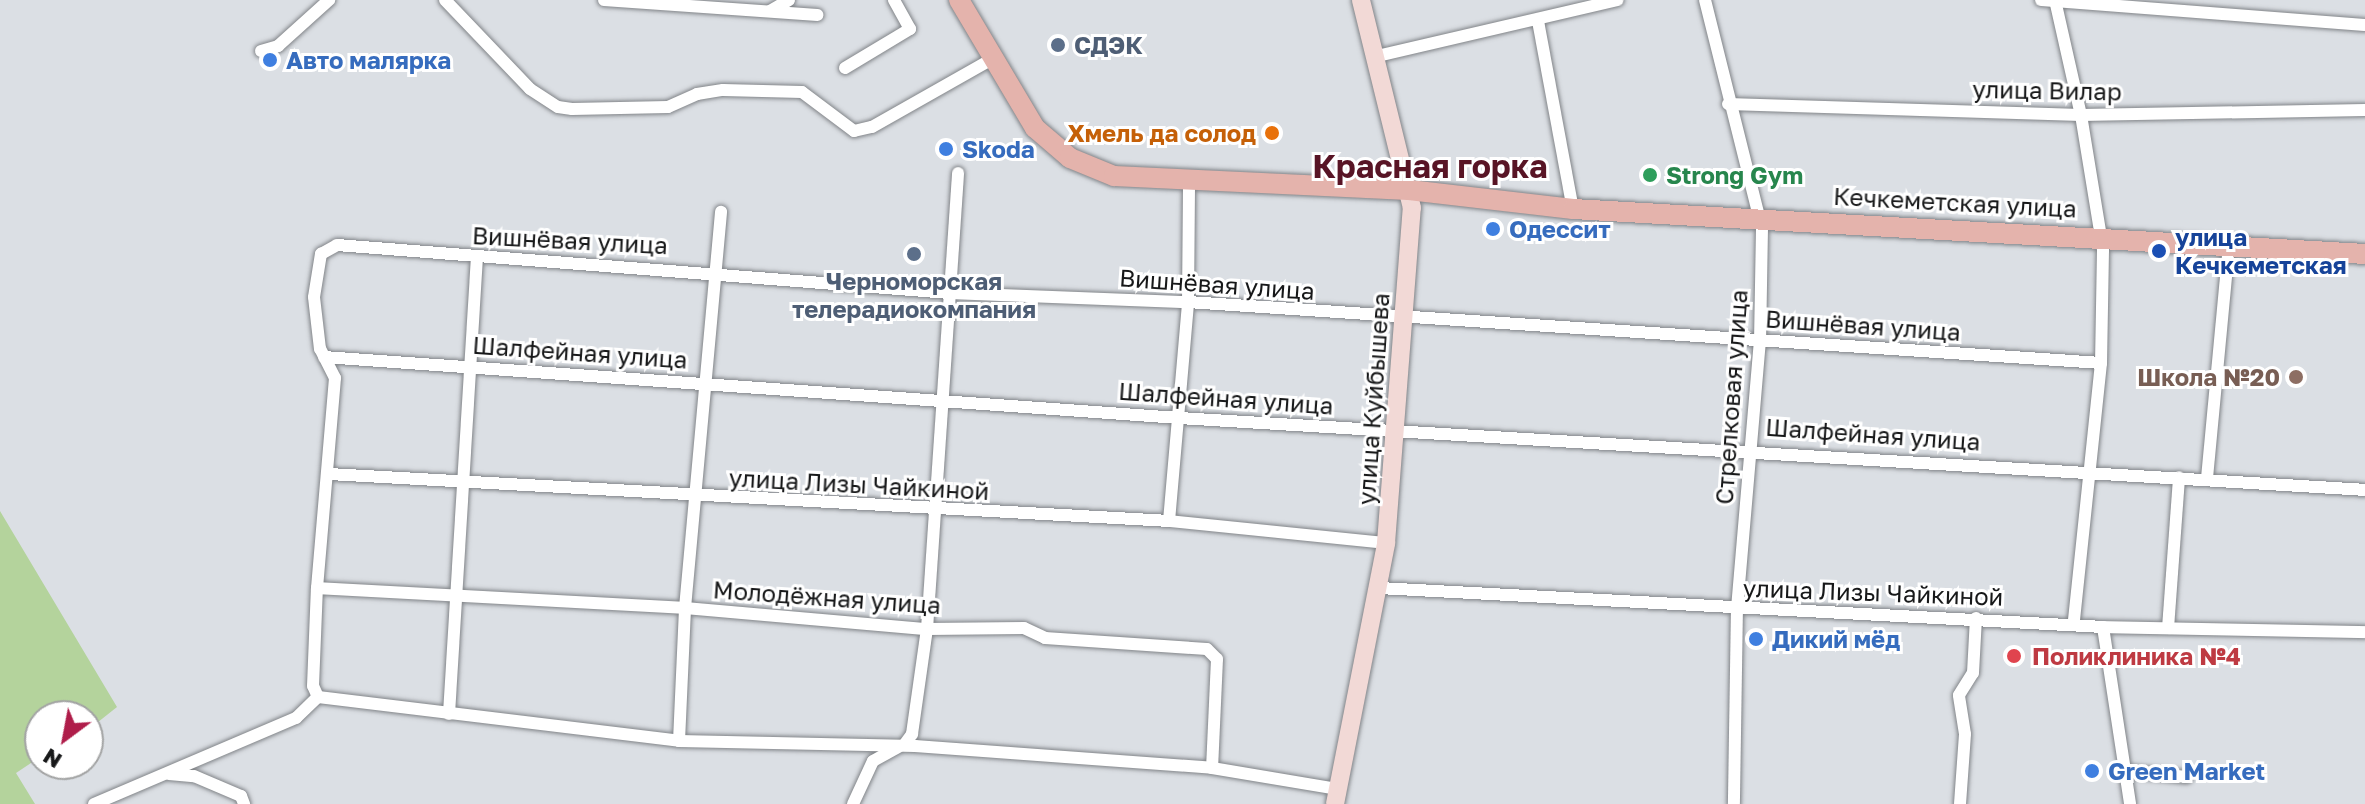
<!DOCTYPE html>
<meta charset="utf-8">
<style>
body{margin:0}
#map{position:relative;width:2365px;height:804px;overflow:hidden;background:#dbdfe4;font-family:"Golos Text",sans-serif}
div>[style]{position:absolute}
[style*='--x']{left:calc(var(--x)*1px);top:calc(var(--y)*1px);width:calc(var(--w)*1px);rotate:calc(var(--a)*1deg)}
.green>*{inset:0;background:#b4d39c}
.roads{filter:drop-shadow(0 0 2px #818488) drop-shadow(0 0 2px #818488)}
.street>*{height:12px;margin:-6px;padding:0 6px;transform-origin:6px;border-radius:6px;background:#fff}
.secondary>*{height:18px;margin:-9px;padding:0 9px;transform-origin:9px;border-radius:9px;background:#f2d9d6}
.primary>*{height:20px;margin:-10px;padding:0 10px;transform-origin:10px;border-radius:10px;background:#e4b3ac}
.dots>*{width:22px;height:22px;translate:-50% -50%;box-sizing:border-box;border:4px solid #fff;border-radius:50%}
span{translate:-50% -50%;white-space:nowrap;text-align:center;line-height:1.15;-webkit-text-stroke:6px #fff;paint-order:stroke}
.service-label{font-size:24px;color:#4e5e75;font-weight:700}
.left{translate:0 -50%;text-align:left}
.shop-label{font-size:24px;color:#366cbe;font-weight:700}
.street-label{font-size:24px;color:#171819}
.food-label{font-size:24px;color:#c56008;font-weight:700}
.right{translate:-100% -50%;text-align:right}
.leisure-label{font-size:24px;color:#27864d;font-weight:700}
.transit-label{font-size:24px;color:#164399;font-weight:700}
.education-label{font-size:24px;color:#785e54;font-weight:700}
.health-label{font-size:24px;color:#be3a42;font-weight:700}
.district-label{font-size:32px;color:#581425;font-weight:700}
.north{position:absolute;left:24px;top:700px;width:80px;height:80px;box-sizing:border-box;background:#fff;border:2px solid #a2a3a3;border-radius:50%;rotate:212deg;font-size:22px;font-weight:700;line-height:32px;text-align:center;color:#171819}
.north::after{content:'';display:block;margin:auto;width:28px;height:36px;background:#af1d4a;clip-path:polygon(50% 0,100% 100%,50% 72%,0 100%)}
</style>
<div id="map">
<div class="green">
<div style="clip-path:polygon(0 511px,117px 707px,88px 730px,88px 716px,40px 716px,40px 757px,16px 773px,35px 804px,0 804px)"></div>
</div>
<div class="roads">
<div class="street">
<div style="--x:445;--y:0;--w:123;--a:46.3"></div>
<div style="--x:530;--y:89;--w:33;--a:33"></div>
<div style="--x:558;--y:107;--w:14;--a:8"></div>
<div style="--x:572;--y:109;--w:96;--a:-1.2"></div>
<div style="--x:668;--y:107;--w:32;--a:-24"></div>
<div style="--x:697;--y:94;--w:26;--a:-9"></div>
<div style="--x:723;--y:90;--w:79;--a:1.5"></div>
<div style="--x:802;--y:92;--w:65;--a:36.9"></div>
<div style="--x:854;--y:131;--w:18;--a:-13"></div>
<div style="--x:872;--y:127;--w:138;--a:-29.5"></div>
<div style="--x:604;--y:0;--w:214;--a:4"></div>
<div style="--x:1705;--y:0;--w:235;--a:76"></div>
<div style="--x:1762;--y:228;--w:112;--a:91"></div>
<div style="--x:1760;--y:340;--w:267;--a:94.9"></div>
<div style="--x:1737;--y:606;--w:198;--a:90.9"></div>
<div style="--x:2041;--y:0;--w:325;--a:4.4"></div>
<div style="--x:2055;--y:0;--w:118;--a:77.3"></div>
<div style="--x:2081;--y:115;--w:137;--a:80.7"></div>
<div style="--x:2103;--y:250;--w:113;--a:91"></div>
<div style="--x:2101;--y:363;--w:260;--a:96"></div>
<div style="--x:770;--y:11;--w:22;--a:-30"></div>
<div style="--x:1538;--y:21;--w:191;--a:79.5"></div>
<div style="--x:261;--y:51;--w:18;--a:-16"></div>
<div style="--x:278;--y:46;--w:69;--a:-42"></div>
<div style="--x:1373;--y:57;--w:251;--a:-13.1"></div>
<div style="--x:845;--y:68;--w:76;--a:-31"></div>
<div style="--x:910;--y:29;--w:33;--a:-119"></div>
<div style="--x:1728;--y:104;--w:353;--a:1.8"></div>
<div style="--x:2081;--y:115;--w:284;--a:-1"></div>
<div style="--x:324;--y:357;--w:857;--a:4.08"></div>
<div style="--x:1179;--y:418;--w:1188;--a:3.47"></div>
<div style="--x:329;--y:474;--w:841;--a:3.2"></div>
<div style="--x:1169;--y:521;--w:218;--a:5.8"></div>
<div style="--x:2207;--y:478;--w:232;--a:-84.6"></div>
<div style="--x:1169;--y:521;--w:220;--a:-85"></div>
<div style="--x:1188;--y:302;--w:125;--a:-89.5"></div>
<div style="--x:317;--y:588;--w:369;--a:3.1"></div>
<div style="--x:685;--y:608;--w:243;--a:5"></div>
<div style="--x:927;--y:629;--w:97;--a:-0.6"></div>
<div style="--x:1024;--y:628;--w:23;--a:25"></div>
<div style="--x:1045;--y:638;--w:162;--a:3.9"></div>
<div style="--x:1207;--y:649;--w:14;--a:45"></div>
<div style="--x:1217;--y:659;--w:109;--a:92.6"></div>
<div style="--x:1379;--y:588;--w:725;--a:3.08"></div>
<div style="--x:2103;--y:627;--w:262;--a:1.1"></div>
<div style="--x:2103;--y:627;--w:179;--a:81.3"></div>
<div style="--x:2168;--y:628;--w:151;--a:-85.8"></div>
<div style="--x:318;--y:697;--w:12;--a:-114"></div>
<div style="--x:313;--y:686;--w:98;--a:-87.7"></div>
<div style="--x:317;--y:588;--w:211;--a:-85.1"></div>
<div style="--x:335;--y:378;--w:33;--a:-117"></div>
<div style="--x:320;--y:349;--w:52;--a:-96.6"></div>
<div style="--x:314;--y:297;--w:44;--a:-80.8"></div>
<div style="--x:321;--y:254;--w:18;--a:-29"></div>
<div style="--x:337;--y:245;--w:614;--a:4.48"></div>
<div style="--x:949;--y:293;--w:239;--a:2.2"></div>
<div style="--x:1188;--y:302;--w:915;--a:3.82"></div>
<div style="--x:318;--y:697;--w:364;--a:6.9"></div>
<div style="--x:679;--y:741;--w:236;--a:1.2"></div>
<div style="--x:915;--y:746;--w:298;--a:4.2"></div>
<div style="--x:1212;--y:768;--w:128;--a:9.5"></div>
<div style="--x:449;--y:714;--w:457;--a:-86.5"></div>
<div style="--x:679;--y:741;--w:133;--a:-87.4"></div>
<div style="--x:685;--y:608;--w:398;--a:-84.8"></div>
<div style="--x:904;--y:745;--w:14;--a:-54"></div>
<div style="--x:912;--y:734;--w:106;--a:-81.9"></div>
<div style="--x:927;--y:629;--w:457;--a:-86.1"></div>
<div style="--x:2126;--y:771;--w:61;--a:5.6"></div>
<div style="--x:169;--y:774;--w:25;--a:5"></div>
<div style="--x:194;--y:776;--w:51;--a:23.1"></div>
<div style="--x:241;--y:796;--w:9;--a:69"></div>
<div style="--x:94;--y:804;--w:220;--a:-23.1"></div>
<div style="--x:296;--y:718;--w:30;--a:-44"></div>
<div style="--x:853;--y:804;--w:47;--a:-65.1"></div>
<div style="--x:873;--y:761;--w:29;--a:-29"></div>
<div style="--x:1960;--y:804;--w:70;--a:-85.9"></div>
<div style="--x:1965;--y:734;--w:39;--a:-99"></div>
<div style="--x:1959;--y:695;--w:26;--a:-58"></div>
<div style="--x:1973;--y:673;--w:55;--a:-86.9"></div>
</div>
<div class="secondary">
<div style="--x:1335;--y:804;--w:266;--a:-78.9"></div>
<div style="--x:1386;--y:543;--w:336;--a:-85.6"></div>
<div style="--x:1412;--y:208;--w:214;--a:-103.8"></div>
</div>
<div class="primary">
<div style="--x:959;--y:0;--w:149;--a:59.3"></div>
<div style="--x:1035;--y:128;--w:46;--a:40.6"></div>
<div style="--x:1070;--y:158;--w:48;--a:22.2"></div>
<div style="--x:1114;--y:176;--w:295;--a:2.7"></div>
<div style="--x:1409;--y:190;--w:165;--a:6.6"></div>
<div style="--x:1573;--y:209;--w:793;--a:3.25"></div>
</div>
</div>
<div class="dots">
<div style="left:1058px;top:45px;background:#5c6f8a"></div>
<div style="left:270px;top:60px;background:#3f7fe0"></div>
<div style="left:1272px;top:133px;background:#e8710a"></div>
<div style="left:946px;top:149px;background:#3f7fe0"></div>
<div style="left:1650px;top:175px;background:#2e9e5b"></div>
<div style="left:1493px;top:229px;background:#3f7fe0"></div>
<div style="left:2159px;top:251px;background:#1a4fb4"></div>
<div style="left:914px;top:254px;background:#5c6f8a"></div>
<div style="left:2296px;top:377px;background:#8d6e63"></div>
<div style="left:1756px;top:639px;background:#3f7fe0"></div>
<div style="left:2014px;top:656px;background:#e0444e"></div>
<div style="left:2092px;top:771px;background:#3f7fe0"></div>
</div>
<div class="service-label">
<span class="left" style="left:1074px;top:45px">СДЭК</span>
<span style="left:914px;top:295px">Черноморская<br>телерадиокомпания</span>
</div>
<div class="shop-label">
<span class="left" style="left:286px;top:60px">Авто малярка</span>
<span class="left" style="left:962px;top:149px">Skoda</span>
<span class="left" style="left:1509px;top:229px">Одессит</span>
<span class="left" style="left:1772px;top:639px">Дикий мёд</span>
<span class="left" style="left:2108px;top:771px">Green Market</span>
</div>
<div class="street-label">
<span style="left:2047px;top:90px;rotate:1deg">улица Вилар</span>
<span style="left:1955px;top:202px;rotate:3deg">Кечкеметская улица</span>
<span style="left:570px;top:240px;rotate:3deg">Вишнёвая улица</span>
<span style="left:1217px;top:284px;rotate:4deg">Вишнёвая улица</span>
<span style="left:1863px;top:325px;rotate:4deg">Вишнёвая улица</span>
<span style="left:580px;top:352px;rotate:4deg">Шалфейная улица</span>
<span style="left:1731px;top:397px;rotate:-86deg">Стрелковая улица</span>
<span style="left:1226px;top:398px;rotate:4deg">Шалфейная улица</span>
<span style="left:1373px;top:399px;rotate:-86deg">улица Куйбышева</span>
<span style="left:1873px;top:434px;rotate:4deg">Шалфейная улица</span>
<span style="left:859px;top:484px;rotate:3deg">улица Лизы Чайкиной</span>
<span style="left:1873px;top:592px;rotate:2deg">улица Лизы Чайкиной</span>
<span style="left:827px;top:597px;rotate:4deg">Молодёжная улица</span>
</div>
<div class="food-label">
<span class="right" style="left:1256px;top:133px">Хмель да солод</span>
</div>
<div class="leisure-label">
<span class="left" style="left:1666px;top:175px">Strong Gym</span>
</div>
<div class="transit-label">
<span class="left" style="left:2175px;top:251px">улица<br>Кечкеметская</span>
</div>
<div class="education-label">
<span class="right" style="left:2280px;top:377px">Школа №20</span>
</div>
<div class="health-label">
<span class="left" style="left:2032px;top:656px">Поликлиника №4</span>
</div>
<div class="district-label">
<span style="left:1430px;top:166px">Красная горка</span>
</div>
<div class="north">N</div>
</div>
